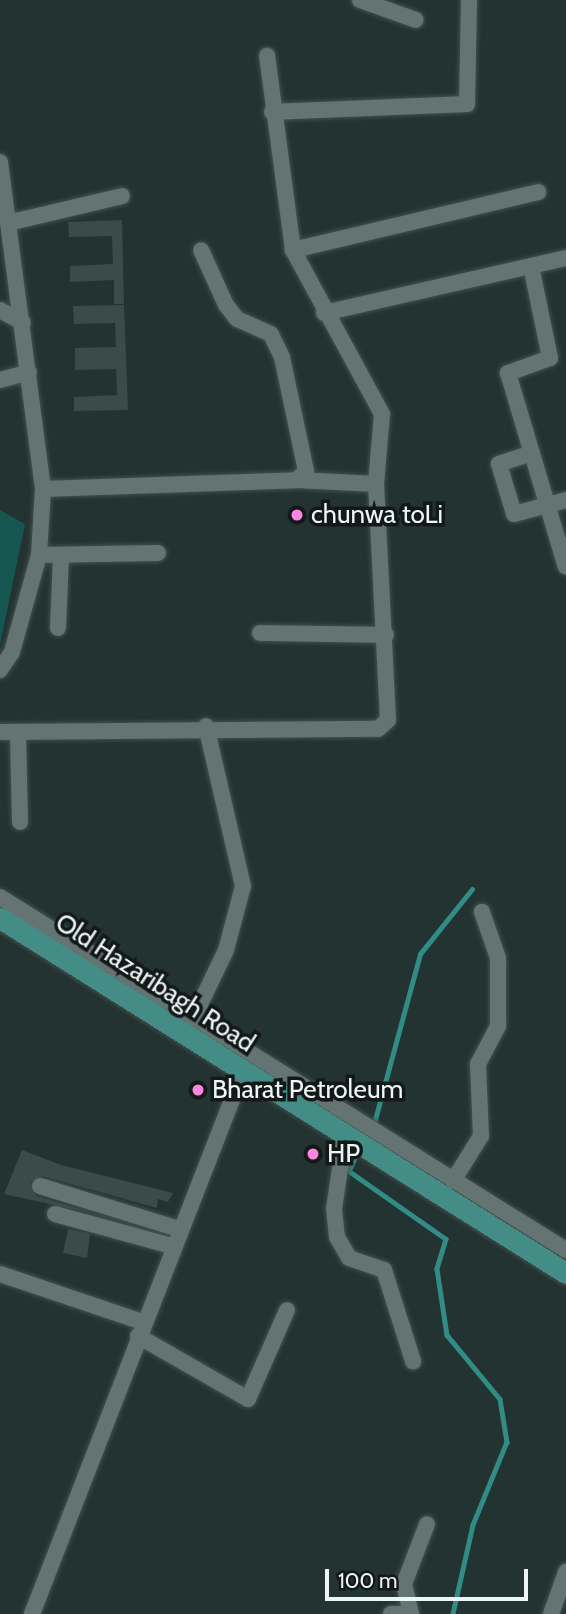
<!DOCTYPE html>
<style>
body{margin:0}
#map{position:relative;width:566px;height:1614px;overflow:hidden;background:#233331;font-family:Cabin,sans-serif}
div>[style]{position:absolute}
[style*='--x']{left:calc(var(--x)*1px);top:calc(var(--y)*1px);width:calc(var(--w)*1px);rotate:calc(var(--a)*1deg)}
.green>*{inset:0;background:#155651}
.stream>*{height:4.5px;margin:-2.25px;padding:0 2.25px;transform-origin:2.25px;border-radius:2.25px;background:#308c85}
.building>*{inset:0;background:#3b4b49}
.roads{filter:drop-shadow(0 0 2px #42504e) drop-shadow(0 0 2px #42504e)}
.minor>*{height:16px;margin:-8px;padding:0 8px;transform-origin:8px;border-radius:8px;background:#637472}
.major>*{height:21px;margin:-10.5px;padding:0 10.5px;transform-origin:10.5px;border-radius:10.5px;background:#448c86}
.dots>*{width:19px;height:19px;translate:-50% -50%;box-sizing:border-box;border:4px solid #121918;border-radius:50%}
span{translate:-50% -50%;white-space:nowrap;text-align:center;line-height:1.15;-webkit-text-stroke:7px #121918;paint-order:stroke}
.poi-label{font-size:26px;color:#edf6f5}
.left{translate:0 -50%;text-align:left}
.street-label{font-size:26px;color:#edf6f5}
.scale{position:absolute;left:325px;top:1569px;width:203px;height:32px;box-sizing:border-box;border:4px solid #edf6f5;border-top:0;padding-left:9px;font-size:21px;line-height:24px;white-space:nowrap;color:#edf6f5;-webkit-text-stroke:5px #121918;paint-order:stroke}
</style>
<div id="map">
<div class="green">
<div style="clip-path:polygon(0 510px,25px 524px,0 645px)"></div>
</div>
<div class="stream">
<div style="--x:373;--y:1127;--w:179;--a:-74.8"></div>
<div style="--x:420;--y:954;--w:83;--a:-51.3"></div>
<div style="--x:359;--y:1149;--w:24;--a:114"></div>
<div style="--x:349;--y:1171;--w:118;--a:35"></div>
<div style="--x:446;--y:1239;--w:31;--a:107"></div>
<div style="--x:437;--y:1269;--w:67;--a:81.4"></div>
<div style="--x:447;--y:1335;--w:83;--a:50.4"></div>
<div style="--x:500;--y:1399;--w:44;--a:80.8"></div>
<div style="--x:507;--y:1442;--w:90;--a:112.3"></div>
<div style="--x:473;--y:1525;--w:91;--a:102.7"></div>
</div>
<div class="building">
<div style="clip-path:polygon(122px 220px,124px 304px,114px 304px,114px 280px,70px 282px,70px 266px,113px 264px,112px 236px,69px 237px,68px 222px)"></div>
<div style="clip-path:polygon(124px 305px,128px 410px,74px 411px,74px 397px,117px 395px,116px 369px,75px 370px,75px 348px,116px 347px,115px 323px,74px 324px,73px 306px)"></div>
<div style="clip-path:polygon(22px 1150px,61px 1165px,173px 1193px,168px 1202px,158px 1199px,157px 1208px,43px 1176px,30px 1182px,36px 1196px,96px 1214px,4px 1194px)"></div>
<div style="clip-path:polygon(68px 1229px,90px 1234px,87px 1258px,63px 1253px)"></div>
</div>
<div class="roads">
<div class="minor">
<div style="--x:360;--y:0;--w:59;--a:19.7"></div>
<div style="--x:272;--y:112;--w:195;--a:-2.3"></div>
<div style="--x:467;--y:104;--w:104;--a:-88.9"></div>
<div style="--x:0;--y:162;--w:330;--a:82.5"></div>
<div style="--x:43;--y:489;--w:66;--a:93.5"></div>
<div style="--x:39;--y:555;--w:101;--a:105.6"></div>
<div style="--x:12;--y:652;--w:22;--a:124"></div>
<div style="--x:12;--y:222;--w:113;--a:-13.3"></div>
<div style="--x:293;--y:250;--w:252;--a:-13.3"></div>
<div style="--x:531;--y:266;--w:94;--a:78.3"></div>
<div style="--x:550;--y:358;--w:45;--a:160.3"></div>
<div style="--x:508;--y:373;--w:202;--a:73.4"></div>
<div style="--x:0;--y:310;--w:26;--a:29"></div>
<div style="--x:324;--y:313;--w:248;--a:-12.8"></div>
<div style="--x:0;--y:380;--w:30;--a:-15"></div>
<div style="--x:532;--y:453;--w:35;--a:162"></div>
<div style="--x:499;--y:464;--w:52;--a:73.3"></div>
<div style="--x:514;--y:514;--w:54;--a:-15.1"></div>
<div style="--x:297;--y:480;--w:79;--a:2.9"></div>
<div style="--x:43;--y:489;--w:254;--a:-2"></div>
<div style="--x:297;--y:480;--w:13;--a:-45"></div>
<div style="--x:306;--y:471;--w:116;--a:-101.9"></div>
<div style="--x:282;--y:357;--w:25;--a:-116"></div>
<div style="--x:271;--y:334;--w:37;--a:-156"></div>
<div style="--x:237;--y:319;--w:18;--a:-128"></div>
<div style="--x:226;--y:305;--w:60;--a:-114.4"></div>
<div style="--x:39;--y:555;--w:119;--a:-1"></div>
<div style="--x:58;--y:628;--w:73;--a:-87.6"></div>
<div style="--x:260;--y:633;--w:126;--a:0.9"></div>
<div style="--x:0;--y:732;--w:378;--a:-0.5"></div>
<div style="--x:378;--y:729;--w:13;--a:-42"></div>
<div style="--x:388;--y:720;--w:236;--a:-92.9"></div>
<div style="--x:376;--y:484;--w:70;--a:-85.1"></div>
<div style="--x:382;--y:414;--w:187;--a:-118.5"></div>
<div style="--x:293;--y:250;--w:196;--a:-97.6"></div>
<div style="--x:18;--y:733;--w:89;--a:88.7"></div>
<div style="--x:0;--y:897;--w:667;--a:31.95"></div>
<div style="--x:193;--y:1019;--w:76;--a:-64.4"></div>
<div style="--x:226;--y:950;--w:66;--a:-75.1"></div>
<div style="--x:243;--y:886;--w:164;--a:-103"></div>
<div style="--x:344;--y:1142;--w:68;--a:98.5"></div>
<div style="--x:334;--y:1209;--w:28;--a:84"></div>
<div style="--x:337;--y:1237;--w:24;--a:60"></div>
<div style="--x:349;--y:1258;--w:37;--a:19"></div>
<div style="--x:384;--y:1270;--w:96;--a:72.3"></div>
<div style="--x:453;--y:1181;--w:53;--a:-58.1"></div>
<div style="--x:481;--y:1136;--w:72;--a:-92.4"></div>
<div style="--x:478;--y:1064;--w:43;--a:-62.2"></div>
<div style="--x:498;--y:1026;--w:68;--a:-90"></div>
<div style="--x:498;--y:958;--w:49;--a:-109.2"></div>
<div style="--x:40;--y:1186;--w:145;--a:17.2"></div>
<div style="--x:55;--y:1214;--w:121;--a:15.3"></div>
<div style="--x:0;--y:1274;--w:151;--a:18.6"></div>
<div style="--x:138;--y:1336;--w:127;--a:29.8"></div>
<div style="--x:248;--y:1399;--w:97;--a:-66.3"></div>
<div style="--x:32;--y:1614;--w:574;--a:-68.75"></div>
<div style="--x:391;--y:1614;--w:20;--a:0"></div>
<div style="--x:411;--y:1614;--w:31;--a:-103"></div>
<div style="--x:404;--y:1584;--w:64;--a:-69"></div>
<div style="--x:551;--y:1614;--w:45;--a:-70.3"></div>
</div>
<div class="major">
<div style="--x:0;--y:918;--w:668;--a:32.1"></div>
</div>
</div>
<div class="dots">
<div style="left:297px;top:515px;background:#fe85df"></div>
<div style="left:198px;top:1090px;background:#fe85df"></div>
<div style="left:313px;top:1154px;background:#fe85df"></div>
</div>
<div class="poi-label">
<span class="left" style="left:311px;top:515px">chunwa toLi</span>
<span class="left" style="left:212px;top:1090px">Bharat Petroleum</span>
<span class="left" style="left:327px;top:1154px">HP</span>
</div>
<div class="street-label">
<span style="left:155px;top:983px;rotate:33deg">Old Hazaribagh Road</span>
</div>
<div class="scale">100 m</div>
</div>
